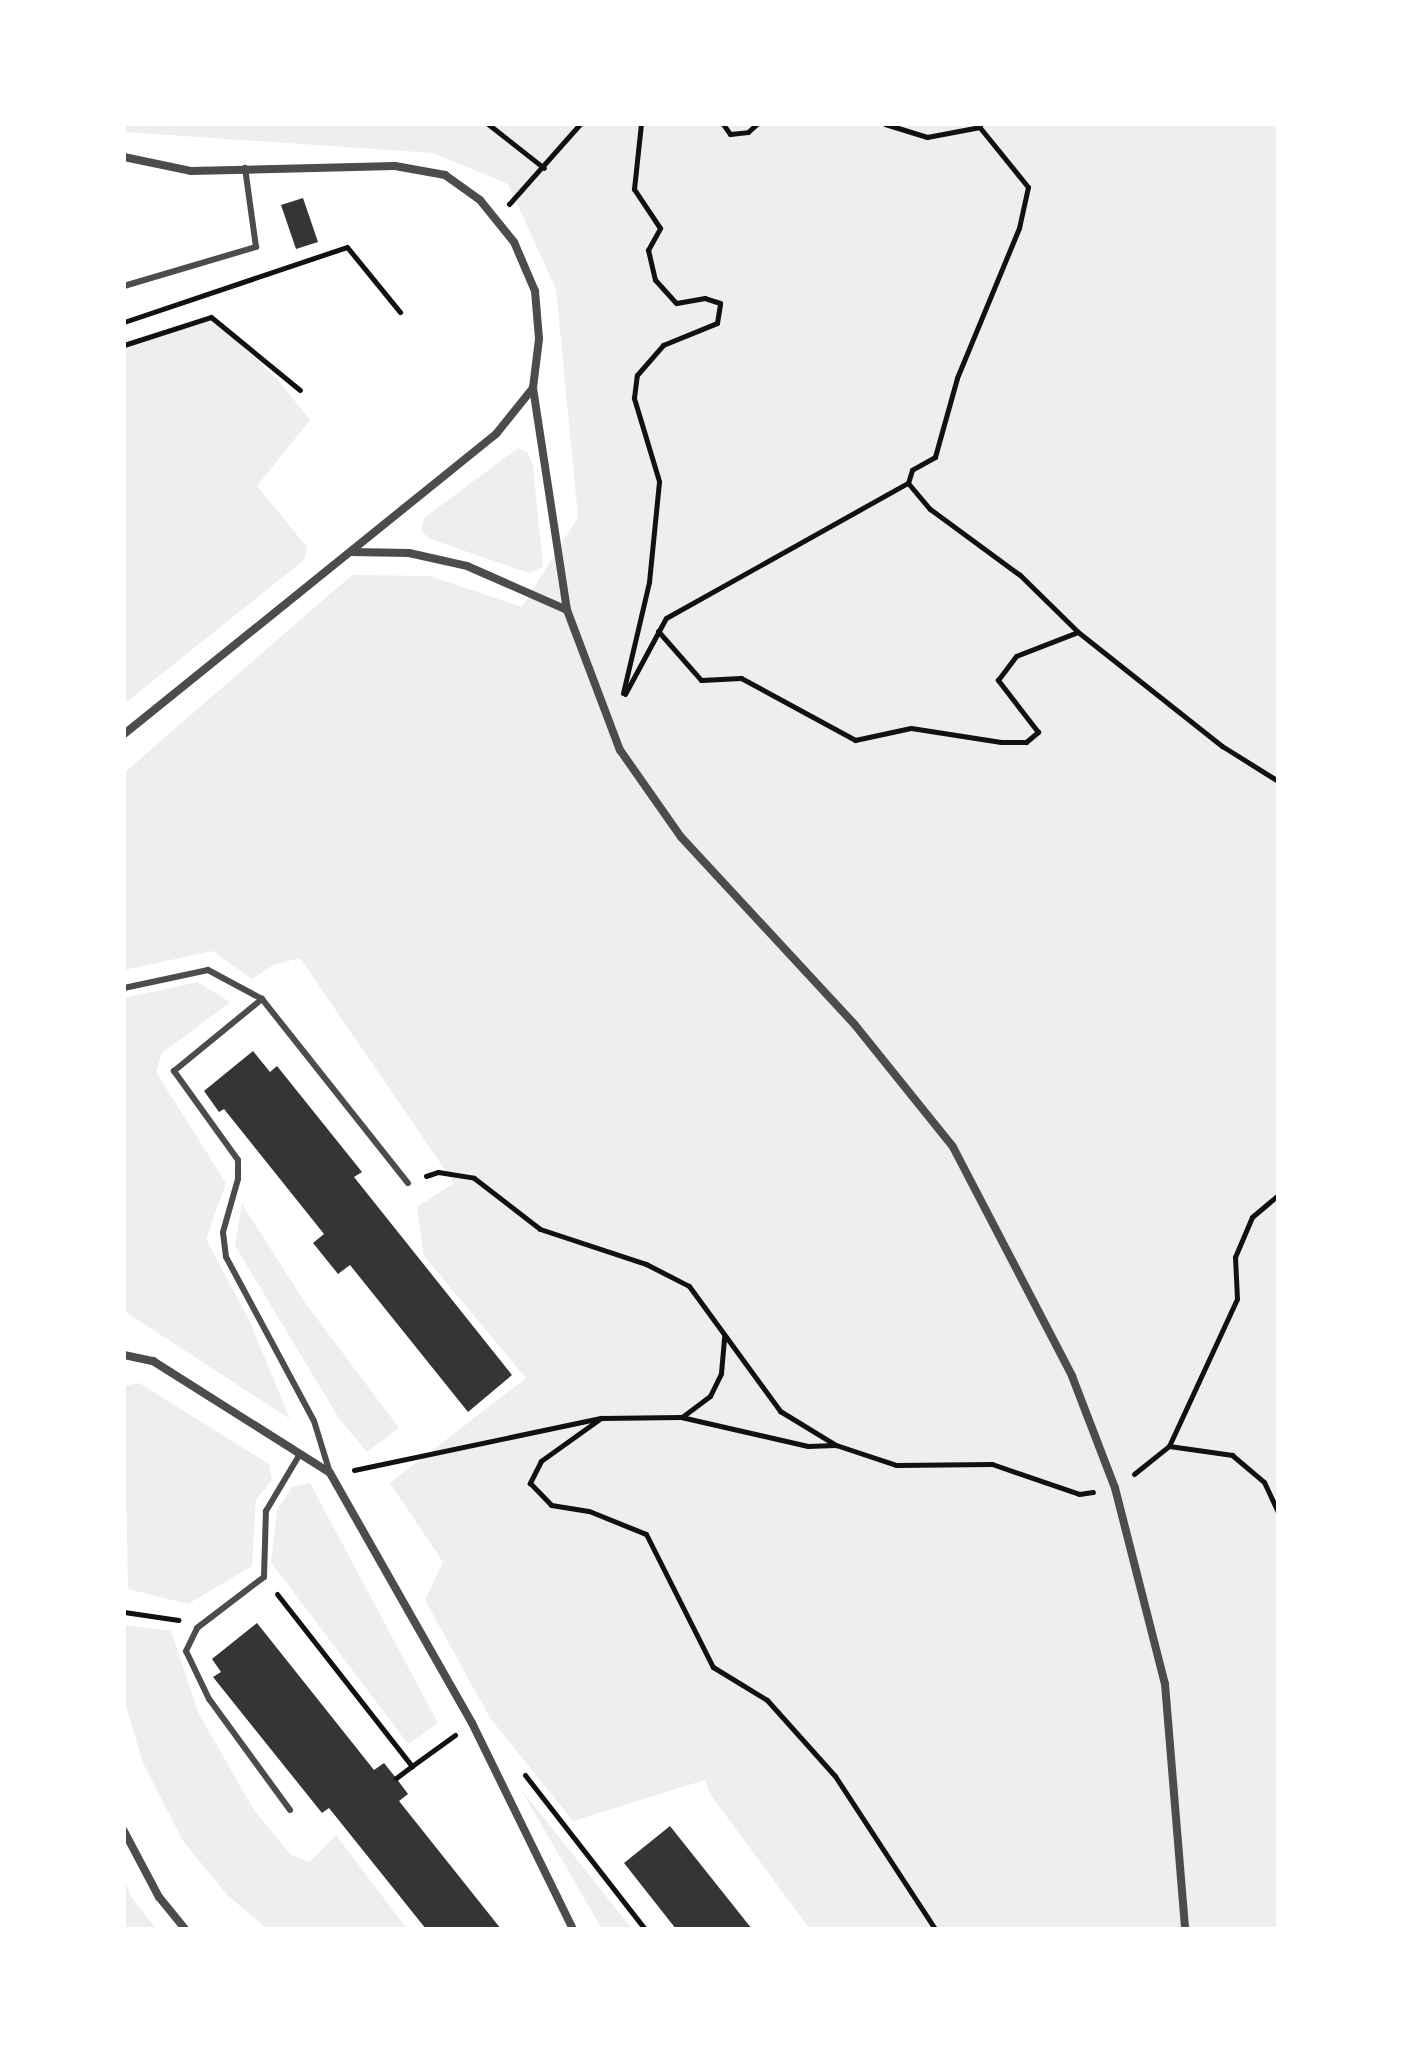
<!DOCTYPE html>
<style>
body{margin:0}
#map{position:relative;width:1402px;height:2053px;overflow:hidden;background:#fff;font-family:Inter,sans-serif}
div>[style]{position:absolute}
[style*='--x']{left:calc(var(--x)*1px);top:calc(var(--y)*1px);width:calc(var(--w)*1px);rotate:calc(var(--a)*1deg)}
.green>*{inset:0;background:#eee}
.building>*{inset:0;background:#353535}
.path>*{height:5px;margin:-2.5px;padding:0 2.5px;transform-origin:2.5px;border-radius:2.5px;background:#111}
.service>*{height:6px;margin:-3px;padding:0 3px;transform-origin:3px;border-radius:3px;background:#4c4c4c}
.minor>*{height:8px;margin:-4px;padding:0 4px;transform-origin:4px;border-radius:4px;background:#4c4c4c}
span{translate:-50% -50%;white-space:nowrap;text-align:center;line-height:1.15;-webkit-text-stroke:6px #fff;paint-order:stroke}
.frame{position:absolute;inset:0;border:126px solid #fff;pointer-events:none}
</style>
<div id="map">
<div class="green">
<div style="clip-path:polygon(124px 124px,1278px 124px,1278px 1929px,810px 1929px,710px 1794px,705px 1780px,573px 1821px,490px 1718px,425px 1600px,443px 1562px,390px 1483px,526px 1378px,424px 1256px,417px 1207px,454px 1183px,300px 958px,273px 965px,252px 979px,213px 951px,124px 970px,124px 773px,352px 575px,430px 576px,522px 607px,578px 517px,556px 289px,508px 184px,433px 153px,124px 132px)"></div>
<div style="clip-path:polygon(211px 317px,277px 379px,310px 420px,257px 486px,307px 547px,304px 560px,124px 704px,124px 345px)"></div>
<div style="clip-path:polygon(518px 448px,528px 453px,533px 466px,543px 567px,529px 573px,430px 539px,421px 531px,424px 518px)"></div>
<div style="clip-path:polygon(198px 982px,230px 1002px,162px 1053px,156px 1072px,226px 1183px,206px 1239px,250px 1322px,290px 1419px,124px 1311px,124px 998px)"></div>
<div style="clip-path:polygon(242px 1204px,306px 1304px,399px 1428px,367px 1452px,340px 1420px,235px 1246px)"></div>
<div style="clip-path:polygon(139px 1383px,269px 1464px,272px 1480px,256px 1499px,252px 1566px,188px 1604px,128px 1589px,124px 1386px)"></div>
<div style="clip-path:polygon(310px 1483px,438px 1723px,408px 1744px,271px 1562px,277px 1510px,292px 1487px)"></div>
<div style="clip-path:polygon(124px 1625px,171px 1631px,198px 1712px,254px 1810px,291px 1855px,310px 1862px,336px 1835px,407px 1929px,268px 1929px,228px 1896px,183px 1841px,143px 1763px,124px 1699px)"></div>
<div style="clip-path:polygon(520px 1788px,632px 1929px,602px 1929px)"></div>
<div style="clip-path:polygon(124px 1879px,132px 1898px,156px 1929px,124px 1929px)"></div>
</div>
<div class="building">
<div style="clip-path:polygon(303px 198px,318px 242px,296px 249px,281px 205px)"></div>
<div style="clip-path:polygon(253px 1051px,270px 1072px,277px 1066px,362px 1172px,354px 1177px,512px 1375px,468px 1412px,350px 1265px,338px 1274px,313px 1243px,324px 1234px,224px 1109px,219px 1112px,204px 1091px)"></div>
<div style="clip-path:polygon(257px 1623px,374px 1770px,384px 1763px,396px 1778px,408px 1794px,399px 1801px,501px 1929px,426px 1929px,329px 1808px,322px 1813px,213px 1677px,221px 1672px,212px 1659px)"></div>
<div style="clip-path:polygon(670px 1826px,752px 1929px,676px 1929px,624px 1863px)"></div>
</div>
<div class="path">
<div style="--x:488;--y:124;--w:71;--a:38.2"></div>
<div style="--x:723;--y:124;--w:12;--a:55"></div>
<div style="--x:730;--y:134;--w:18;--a:-6"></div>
<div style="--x:748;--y:132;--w:12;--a:-42"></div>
<div style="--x:885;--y:124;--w:44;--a:17.2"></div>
<div style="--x:927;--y:137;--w:54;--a:-10.7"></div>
<div style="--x:977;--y:124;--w:81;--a:51"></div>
<div style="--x:1028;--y:187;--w:42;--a:102.4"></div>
<div style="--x:1019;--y:228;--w:162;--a:112.5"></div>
<div style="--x:957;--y:378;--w:82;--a:105.6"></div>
<div style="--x:935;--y:457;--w:26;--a:151"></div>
<div style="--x:912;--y:470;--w:14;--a:107"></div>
<div style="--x:908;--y:483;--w:34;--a:50"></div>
<div style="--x:930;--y:509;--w:112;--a:36.3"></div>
<div style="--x:1020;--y:575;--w:81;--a:44.5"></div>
<div style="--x:1078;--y:632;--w:184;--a:38.4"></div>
<div style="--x:1222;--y:746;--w:66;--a:32"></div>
<div style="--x:509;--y:204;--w:107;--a:-48.4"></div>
<div style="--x:124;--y:322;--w:235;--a:-18.6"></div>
<div style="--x:347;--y:247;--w:84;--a:50.8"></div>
<div style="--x:124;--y:345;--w:91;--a:-17.8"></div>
<div style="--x:211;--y:317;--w:115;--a:39.4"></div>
<div style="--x:658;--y:631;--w:65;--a:48.7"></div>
<div style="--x:701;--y:680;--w:40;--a:-2.9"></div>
<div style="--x:741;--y:678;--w:130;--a:28.5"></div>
<div style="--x:855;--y:740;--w:57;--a:-12.1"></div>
<div style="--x:911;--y:728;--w:91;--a:8.8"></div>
<div style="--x:1001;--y:742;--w:25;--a:0"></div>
<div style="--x:1026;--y:742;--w:16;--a:-40"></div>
<div style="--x:1038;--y:732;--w:66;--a:-127.6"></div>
<div style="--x:998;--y:680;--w:30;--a:-53"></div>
<div style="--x:1016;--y:656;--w:66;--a:-21.2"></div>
<div style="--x:623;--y:693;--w:114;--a:-76.8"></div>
<div style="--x:649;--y:582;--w:101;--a:-84.3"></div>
<div style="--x:659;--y:481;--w:87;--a:-106.8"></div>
<div style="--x:634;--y:398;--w:23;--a:-83"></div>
<div style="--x:637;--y:375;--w:40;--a:-49"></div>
<div style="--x:663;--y:345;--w:58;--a:-22.2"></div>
<div style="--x:717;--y:323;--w:20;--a:-81"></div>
<div style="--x:720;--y:303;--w:16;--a:-162"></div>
<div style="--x:705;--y:298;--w:29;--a:170"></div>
<div style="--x:676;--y:303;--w:31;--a:-132"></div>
<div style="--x:655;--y:280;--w:31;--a:-103"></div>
<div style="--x:648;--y:250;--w:25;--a:-61"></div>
<div style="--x:660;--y:228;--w:47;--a:-123.7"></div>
<div style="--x:634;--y:189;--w:65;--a:-83.9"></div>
<div style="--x:625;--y:694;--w:86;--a:-61.7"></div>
<div style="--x:666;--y:618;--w:277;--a:-29.2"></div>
<div style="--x:426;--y:1176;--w:13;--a:-18"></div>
<div style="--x:438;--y:1172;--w:36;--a:9"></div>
<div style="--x:474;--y:1178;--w:83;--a:37.7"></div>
<div style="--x:540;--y:1229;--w:112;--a:18.3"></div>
<div style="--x:646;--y:1264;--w:48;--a:27.1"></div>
<div style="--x:689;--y:1286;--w:155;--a:53.9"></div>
<div style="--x:780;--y:1411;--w:66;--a:31.3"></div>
<div style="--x:836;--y:1445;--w:63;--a:18.4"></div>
<div style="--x:896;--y:1465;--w:96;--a:-0.6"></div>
<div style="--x:992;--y:1464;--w:92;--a:19"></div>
<div style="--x:1079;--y:1494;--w:14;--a:-8"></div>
<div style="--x:682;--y:1417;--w:35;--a:-37"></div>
<div style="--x:710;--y:1396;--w:25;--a:-64"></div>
<div style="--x:721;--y:1373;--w:37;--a:-85"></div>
<div style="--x:601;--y:1418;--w:74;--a:144.4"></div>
<div style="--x:541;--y:1461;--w:25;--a:117"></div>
<div style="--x:530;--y:1483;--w:30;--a:46"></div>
<div style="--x:551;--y:1505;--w:38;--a:9"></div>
<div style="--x:589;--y:1511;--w:61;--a:22"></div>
<div style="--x:646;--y:1534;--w:149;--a:63.3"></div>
<div style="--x:713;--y:1667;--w:63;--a:31.4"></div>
<div style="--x:767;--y:1700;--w:102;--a:48.2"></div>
<div style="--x:835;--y:1776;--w:183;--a:56.8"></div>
<div style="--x:1169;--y:1446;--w:162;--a:-65.2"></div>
<div style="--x:1237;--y:1299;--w:42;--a:-92.7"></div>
<div style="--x:1235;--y:1257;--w:43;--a:-67"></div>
<div style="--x:1252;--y:1217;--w:34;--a:-40"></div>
<div style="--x:354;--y:1470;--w:252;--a:-11.9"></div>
<div style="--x:601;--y:1418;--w:80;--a:-0.7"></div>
<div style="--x:681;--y:1417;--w:130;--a:12.9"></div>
<div style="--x:808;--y:1446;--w:27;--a:-2"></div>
<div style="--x:1134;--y:1474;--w:45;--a:-38.7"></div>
<div style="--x:1169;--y:1446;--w:64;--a:8.1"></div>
<div style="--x:1232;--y:1455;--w:42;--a:40.2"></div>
<div style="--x:1264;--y:1482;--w:33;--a:65"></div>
<div style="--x:277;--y:1594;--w:219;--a:51.9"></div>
<div style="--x:412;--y:1766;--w:20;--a:143"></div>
<div style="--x:124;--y:1612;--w:55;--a:8.4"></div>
<div style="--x:412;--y:1766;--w:53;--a:-35.8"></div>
<div style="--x:525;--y:1775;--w:195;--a:52.1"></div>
</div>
<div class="service">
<div style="--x:124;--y:286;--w:138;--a:-16.5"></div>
<div style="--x:256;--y:247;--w:80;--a:-97.9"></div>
<div style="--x:124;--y:988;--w:86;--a:-12.1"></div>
<div style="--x:208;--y:970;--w:61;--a:28.2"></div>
<div style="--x:330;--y:1473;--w:54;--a:-107.1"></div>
<div style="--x:314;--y:1421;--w:186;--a:-118.2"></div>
<div style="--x:226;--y:1257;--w:25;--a:-97"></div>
<div style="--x:223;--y:1232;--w:55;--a:-74.2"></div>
<div style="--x:238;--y:1179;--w:19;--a:-90"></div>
<div style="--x:238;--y:1160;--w:110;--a:-125.7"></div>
<div style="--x:174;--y:1071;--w:114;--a:-39.3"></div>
<div style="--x:262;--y:999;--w:235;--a:51.6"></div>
<div style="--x:290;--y:1810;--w:137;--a:-126.1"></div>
<div style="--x:209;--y:1699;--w:53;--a:-115.6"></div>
<div style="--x:186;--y:1651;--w:25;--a:-64"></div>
<div style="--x:197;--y:1628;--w:84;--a:-37.3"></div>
<div style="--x:264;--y:1577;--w:66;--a:-88.3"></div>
<div style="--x:266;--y:1511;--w:66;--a:-59.2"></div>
</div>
<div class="minor">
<div style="--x:124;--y:157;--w:68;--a:11.8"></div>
<div style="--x:191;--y:171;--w:204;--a:-1.4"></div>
<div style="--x:395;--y:166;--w:51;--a:10.2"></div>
<div style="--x:445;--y:175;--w:43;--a:35.5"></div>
<div style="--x:480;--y:200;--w:54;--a:51"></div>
<div style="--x:514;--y:242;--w:53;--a:66.8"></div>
<div style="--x:535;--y:291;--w:48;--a:85.2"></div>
<div style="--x:539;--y:339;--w:49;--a:97"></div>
<div style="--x:533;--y:388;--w:59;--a:128.8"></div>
<div style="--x:496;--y:434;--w:478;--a:141.1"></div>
<div style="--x:533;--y:388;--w:225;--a:81.3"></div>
<div style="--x:567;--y:610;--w:150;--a:69.3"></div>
<div style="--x:620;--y:750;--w:106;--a:55"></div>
<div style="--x:681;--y:837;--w:256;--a:47.2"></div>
<div style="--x:855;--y:1025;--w:156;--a:51.2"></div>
<div style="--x:953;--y:1147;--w:258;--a:62.5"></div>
<div style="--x:1072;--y:1376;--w:120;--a:69"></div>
<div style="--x:1115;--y:1488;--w:202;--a:75.7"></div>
<div style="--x:1165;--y:1684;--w:246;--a:85.3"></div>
<div style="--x:351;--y:552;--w:58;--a:1"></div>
<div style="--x:409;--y:553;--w:59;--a:12.6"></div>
<div style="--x:467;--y:566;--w:109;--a:23.7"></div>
<div style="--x:124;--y:1355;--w:30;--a:12"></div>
<div style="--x:153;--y:1361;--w:209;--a:32.3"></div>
<div style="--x:330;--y:1473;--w:288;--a:60.4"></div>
<div style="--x:472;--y:1723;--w:229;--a:63.9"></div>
<div style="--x:124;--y:1831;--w:75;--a:62.1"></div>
<div style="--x:159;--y:1897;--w:41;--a:50.9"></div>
</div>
<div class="frame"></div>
</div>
